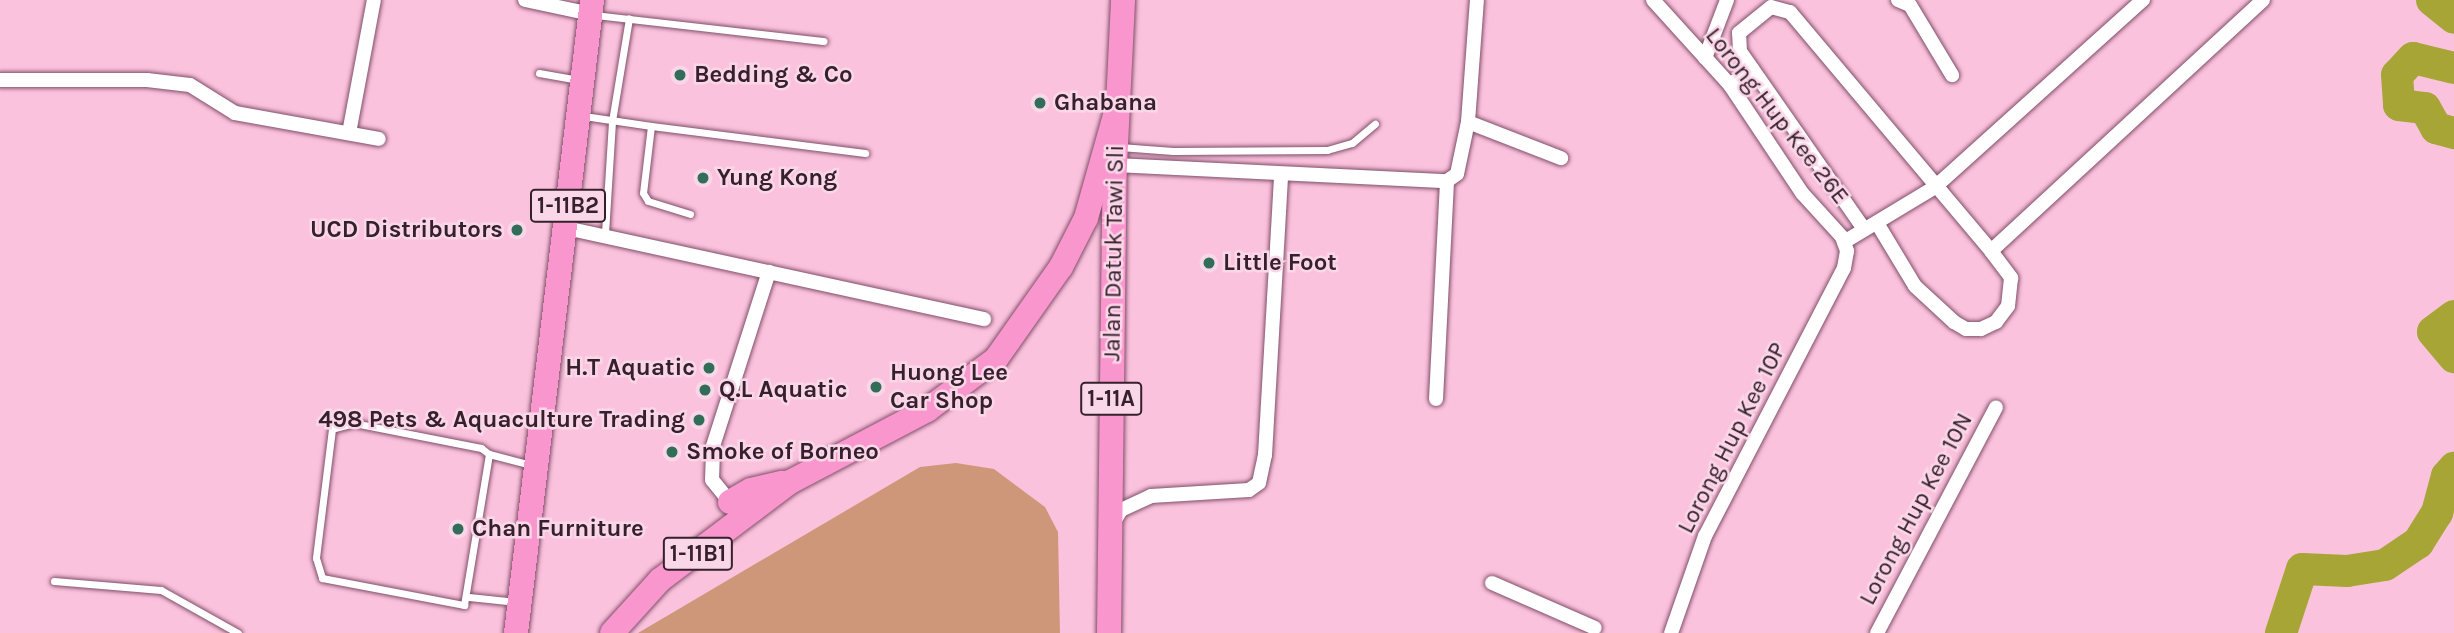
<!DOCTYPE html>
<style>
body{margin:0}
#map{position:relative;width:2454px;height:633px;overflow:hidden;background:#fbc2de;font-family:Karla,sans-serif}
div>[style]{position:absolute}
[style*='--x']{left:calc(var(--x)*1px);top:calc(var(--y)*1px);width:calc(var(--w)*1px);rotate:calc(var(--a)*1deg)}
.green>*{inset:0;background:#cf977a}
.river>*{height:32px;margin:-16px;padding:0 16px;transform-origin:16px;border-radius:16px;background:#a8a537}
.roads{filter:drop-shadow(0 0 2px #804f68) drop-shadow(0 0 2px #804f68)}
.service>*{height:7px;margin:-3.5px;padding:0 3.5px;transform-origin:3.5px;border-radius:3.5px;background:#fff}
.minor>*{height:14px;margin:-7px;padding:0 7px;transform-origin:7px;border-radius:7px;background:#fff}
.trunk>*{height:24px;margin:-12px;padding:0 12px;transform-origin:12px;border-radius:12px;background:#fa96ce}
.dots>*{width:19px;height:19px;translate:-50% -50%;box-sizing:border-box;border:4px solid #fad7e8;border-radius:50%}
span{translate:-50% -50%;white-space:nowrap;text-align:center;line-height:1.15;-webkit-text-stroke:5px #fad7e8;paint-order:stroke}
.shield-label span{padding:2px 5px;background:#fad7e8;border:2px solid;border-radius:5px;-webkit-text-stroke-width:0}
.shield-label{font-size:23px;color:#35202b;font-weight:700}
.poi-label{font-size:24px;color:#35202b;font-weight:700}
.left{translate:0 -50%;text-align:left}
.right{translate:-100% -50%;text-align:right}
.street-label{font-size:24px;color:#35202b}
</style>
<div id="map">
<div class="green">
<div style="clip-path:polygon(956px 463px,994px 469px,1045px 507px,1058px 532px,1060px 633px,638px 633px,920px 467px)"></div>
</div>
<div class="river">
<div style="--x:2432;--y:0;--w:28;--a:39"></div>
<div style="--x:2454;--y:68;--w:42;--a:-166.3"></div>
<div style="--x:2413;--y:58;--w:23;--a:133"></div>
<div style="--x:2397;--y:75;--w:30;--a:86"></div>
<div style="--x:2399;--y:105;--w:26;--a:7"></div>
<div style="--x:2425;--y:108;--w:23;--a:61"></div>
<div style="--x:2436;--y:128;--w:19;--a:16"></div>
<div style="--x:2454;--y:316;--w:26;--a:143"></div>
<div style="--x:2433;--y:332;--w:33;--a:50"></div>
<div style="--x:2281;--y:633;--w:67;--a:-71.8"></div>
<div style="--x:2302;--y:569;--w:45;--a:2.5"></div>
<div style="--x:2347;--y:571;--w:38;--a:-9"></div>
<div style="--x:2385;--y:565;--w:40;--a:-34"></div>
<div style="--x:2418;--y:543;--w:36;--a:-58"></div>
<div style="--x:2437;--y:513;--w:38;--a:-75"></div>
<div style="--x:2447;--y:476;--w:11;--a:-49"></div>
</div>
<div class="roads">
<div class="service">
<div style="--x:595;--y:15;--w:230;--a:6.5"></div>
<div style="--x:539;--y:73;--w:39;--a:10"></div>
<div style="--x:584;--y:116;--w:68;--a:8.5"></div>
<div style="--x:651;--y:126;--w:67;--a:96.8"></div>
<div style="--x:643;--y:193;--w:9;--a:58"></div>
<div style="--x:648;--y:201;--w:44;--a:17.2"></div>
<div style="--x:651;--y:126;--w:216;--a:7.2"></div>
<div style="--x:1120;--y:147;--w:53;--a:4.3"></div>
<div style="--x:1173;--y:151;--w:154;--a:-0.4"></div>
<div style="--x:1327;--y:150;--w:26;--a:-16"></div>
<div style="--x:1352;--y:143;--w:30;--a:-40"></div>
<div style="--x:605;--y:233;--w:112;--a:-86.4"></div>
<div style="--x:612;--y:121;--w:104;--a:-80.6"></div>
<div style="--x:489;--y:454;--w:10;--a:-143"></div>
<div style="--x:481;--y:448;--w:129;--a:-168.9"></div>
<div style="--x:354;--y:423;--w:23;--a:165"></div>
<div style="--x:332;--y:429;--w:130;--a:97.1"></div>
<div style="--x:316;--y:558;--w:21;--a:73"></div>
<div style="--x:322;--y:578;--w:145;--a:10.8"></div>
<div style="--x:464;--y:605;--w:153;--a:-80.6"></div>
<div style="--x:489;--y:454;--w:43;--a:14.7"></div>
<div style="--x:54;--y:581;--w:107;--a:4.8"></div>
<div style="--x:161;--y:590;--w:88;--a:29.2"></div>
<div style="--x:469;--y:597;--w:48;--a:5.9"></div>
</div>
<div class="minor">
<div style="--x:525;--y:0;--w:67;--a:12"></div>
<div style="--x:1653;--y:0;--w:115;--a:47.8"></div>
<div style="--x:1730;--y:85;--w:130;--a:56.3"></div>
<div style="--x:1802;--y:193;--w:59;--a:47.7"></div>
<div style="--x:1842;--y:237;--w:15;--a:70"></div>
<div style="--x:1847;--y:251;--w:17;--a:100"></div>
<div style="--x:1844;--y:268;--w:302;--a:117.4"></div>
<div style="--x:1705;--y:536;--w:103;--a:109.3"></div>
<div style="--x:1898;--y:0;--w:13;--a:23"></div>
<div style="--x:1910;--y:5;--w:82;--a:59"></div>
<div style="--x:1705;--y:58;--w:62;--a:-69.2"></div>
<div style="--x:0;--y:80;--w:147;--a:0"></div>
<div style="--x:147;--y:80;--w:43;--a:6.6"></div>
<div style="--x:190;--y:85;--w:53;--a:31.9"></div>
<div style="--x:235;--y:113;--w:146;--a:10.2"></div>
<div style="--x:1730;--y:85;--w:27;--a:-36"></div>
<div style="--x:1468;--y:122;--w:100;--a:21.2"></div>
<div style="--x:349;--y:133;--w:135;--a:-79.4"></div>
<div style="--x:1115;--y:165;--w:332;--a:2.8"></div>
<div style="--x:1447;--y:181;--w:12;--a:-35"></div>
<div style="--x:1457;--y:174;--w:53;--a:-78.1"></div>
<div style="--x:1468;--y:122;--w:122;--a:-85.8"></div>
<div style="--x:566;--y:228;--w:428;--a:12.3"></div>
<div style="--x:1864;--y:229;--w:217;--a:-124.9"></div>
<div style="--x:1740;--y:51;--w:18;--a:-93"></div>
<div style="--x:1739;--y:33;--w:41;--a:-39.1"></div>
<div style="--x:1771;--y:7;--w:20;--a:15"></div>
<div style="--x:1790;--y:12;--w:312;--a:49.9"></div>
<div style="--x:1991;--y:251;--w:34;--a:53"></div>
<div style="--x:2011;--y:278;--w:28;--a:96"></div>
<div style="--x:2008;--y:306;--w:20;--a:127"></div>
<div style="--x:1996;--y:322;--w:17;--a:155"></div>
<div style="--x:1981;--y:329;--w:15;--a:180"></div>
<div style="--x:1966;--y:329;--w:14;--a:-150"></div>
<div style="--x:1954;--y:322;--w:53;--a:-137.3"></div>
<div style="--x:1915;--y:286;--w:74;--a:-121.1"></div>
<div style="--x:1844;--y:242;--w:106;--a:-31.1"></div>
<div style="--x:1935;--y:187;--w:280;--a:-42"></div>
<div style="--x:1991;--y:251;--w:370;--a:-42.7"></div>
<div style="--x:1436;--y:399;--w:218;--a:-87.1"></div>
<div style="--x:730;--y:502;--w:28;--a:-129"></div>
<div style="--x:712;--y:480;--w:34;--a:-88"></div>
<div style="--x:713;--y:446;--w:183;--a:-72.2"></div>
<div style="--x:1112;--y:525;--w:17;--a:-59"></div>
<div style="--x:1121;--y:510;--w:33;--a:-25"></div>
<div style="--x:1151;--y:496;--w:98;--a:-3.5"></div>
<div style="--x:1249;--y:490;--w:12;--a:-35"></div>
<div style="--x:1259;--y:483;--w:29;--a:-78"></div>
<div style="--x:1265;--y:455;--w:281;--a:-86.7"></div>
<div style="--x:1492;--y:583;--w:112;--a:23.6"></div>
<div style="--x:1877;--y:633;--w:255;--a:-62.2"></div>
</div>
<div class="trunk">
<div style="--x:730;--y:502;--w:24;--a:-30"></div>
<div style="--x:751;--y:490;--w:32;--a:-13"></div>
<div style="--x:516;--y:633;--w:638;--a:-83.15"></div>
<div style="--x:612;--y:633;--w:72;--a:-47.8"></div>
<div style="--x:660;--y:580;--w:163;--a:-37"></div>
<div style="--x:790;--y:482;--w:155;--a:-27.7"></div>
<div style="--x:927;--y:410;--w:86;--a:-36.5"></div>
<div style="--x:996;--y:359;--w:113;--a:-54.8"></div>
<div style="--x:1061;--y:267;--w:55;--a:-63"></div>
<div style="--x:1086;--y:218;--w:117;--a:-74.2"></div>
<div style="--x:1109;--y:633;--w:468;--a:-89.3"></div>
<div style="--x:1115;--y:165;--w:165;--a:-87.2"></div>
</div>
</div>
<div class="dots">
<div style="left:680px;top:75px;background:#316d58"></div>
<div style="left:1040px;top:103px;background:#316d58"></div>
<div style="left:703px;top:178px;background:#316d58"></div>
<div style="left:517px;top:230px;background:#316d58"></div>
<div style="left:1209px;top:263px;background:#316d58"></div>
<div style="left:709px;top:368px;background:#316d58"></div>
<div style="left:876px;top:387px;background:#316d58"></div>
<div style="left:705px;top:390px;background:#316d58"></div>
<div style="left:699px;top:420px;background:#316d58"></div>
<div style="left:672px;top:452px;background:#316d58"></div>
<div style="left:458px;top:529px;background:#316d58"></div>
</div>
<div class="shield-label">
<span style="left:568px;top:206px">1-11B2</span>
<span style="left:1111px;top:399px">1-11A</span>
<span style="left:698px;top:554px">1-11B1</span>
</div>
<div class="poi-label">
<span class="left" style="left:694px;top:75px">Bedding &amp; Co</span>
<span class="left" style="left:1054px;top:103px">Ghabana</span>
<span class="left" style="left:717px;top:178px">Yung Kong</span>
<span class="right" style="left:503px;top:230px">UCD Distributors</span>
<span class="left" style="left:1223px;top:263px">Little Foot</span>
<span class="right" style="left:695px;top:368px">H.T Aquatic</span>
<span class="left" style="left:890px;top:387px">Huong Lee<br>Car Shop</span>
<span class="left" style="left:719px;top:390px">Q.L Aquatic</span>
<span class="right" style="left:685px;top:420px">498 Pets &amp; Aquaculture Trading</span>
<span class="left" style="left:686px;top:452px">Smoke of Borneo</span>
<span class="left" style="left:472px;top:529px">Chan Furniture</span>
</div>
<div class="street-label">
<span style="left:1777px;top:116px;rotate:52deg">Lorong Hup Kee 26E</span>
<span style="left:1114px;top:253px;rotate:-89deg">Jalan Datuk Tawi Sli</span>
<span style="left:1732px;top:438px;rotate:-63deg">Lorong Hup Kee 10P</span>
<span style="left:1916px;top:509px;rotate:-62deg">Lorong Hup Kee 10N</span>
</div>
</div>
